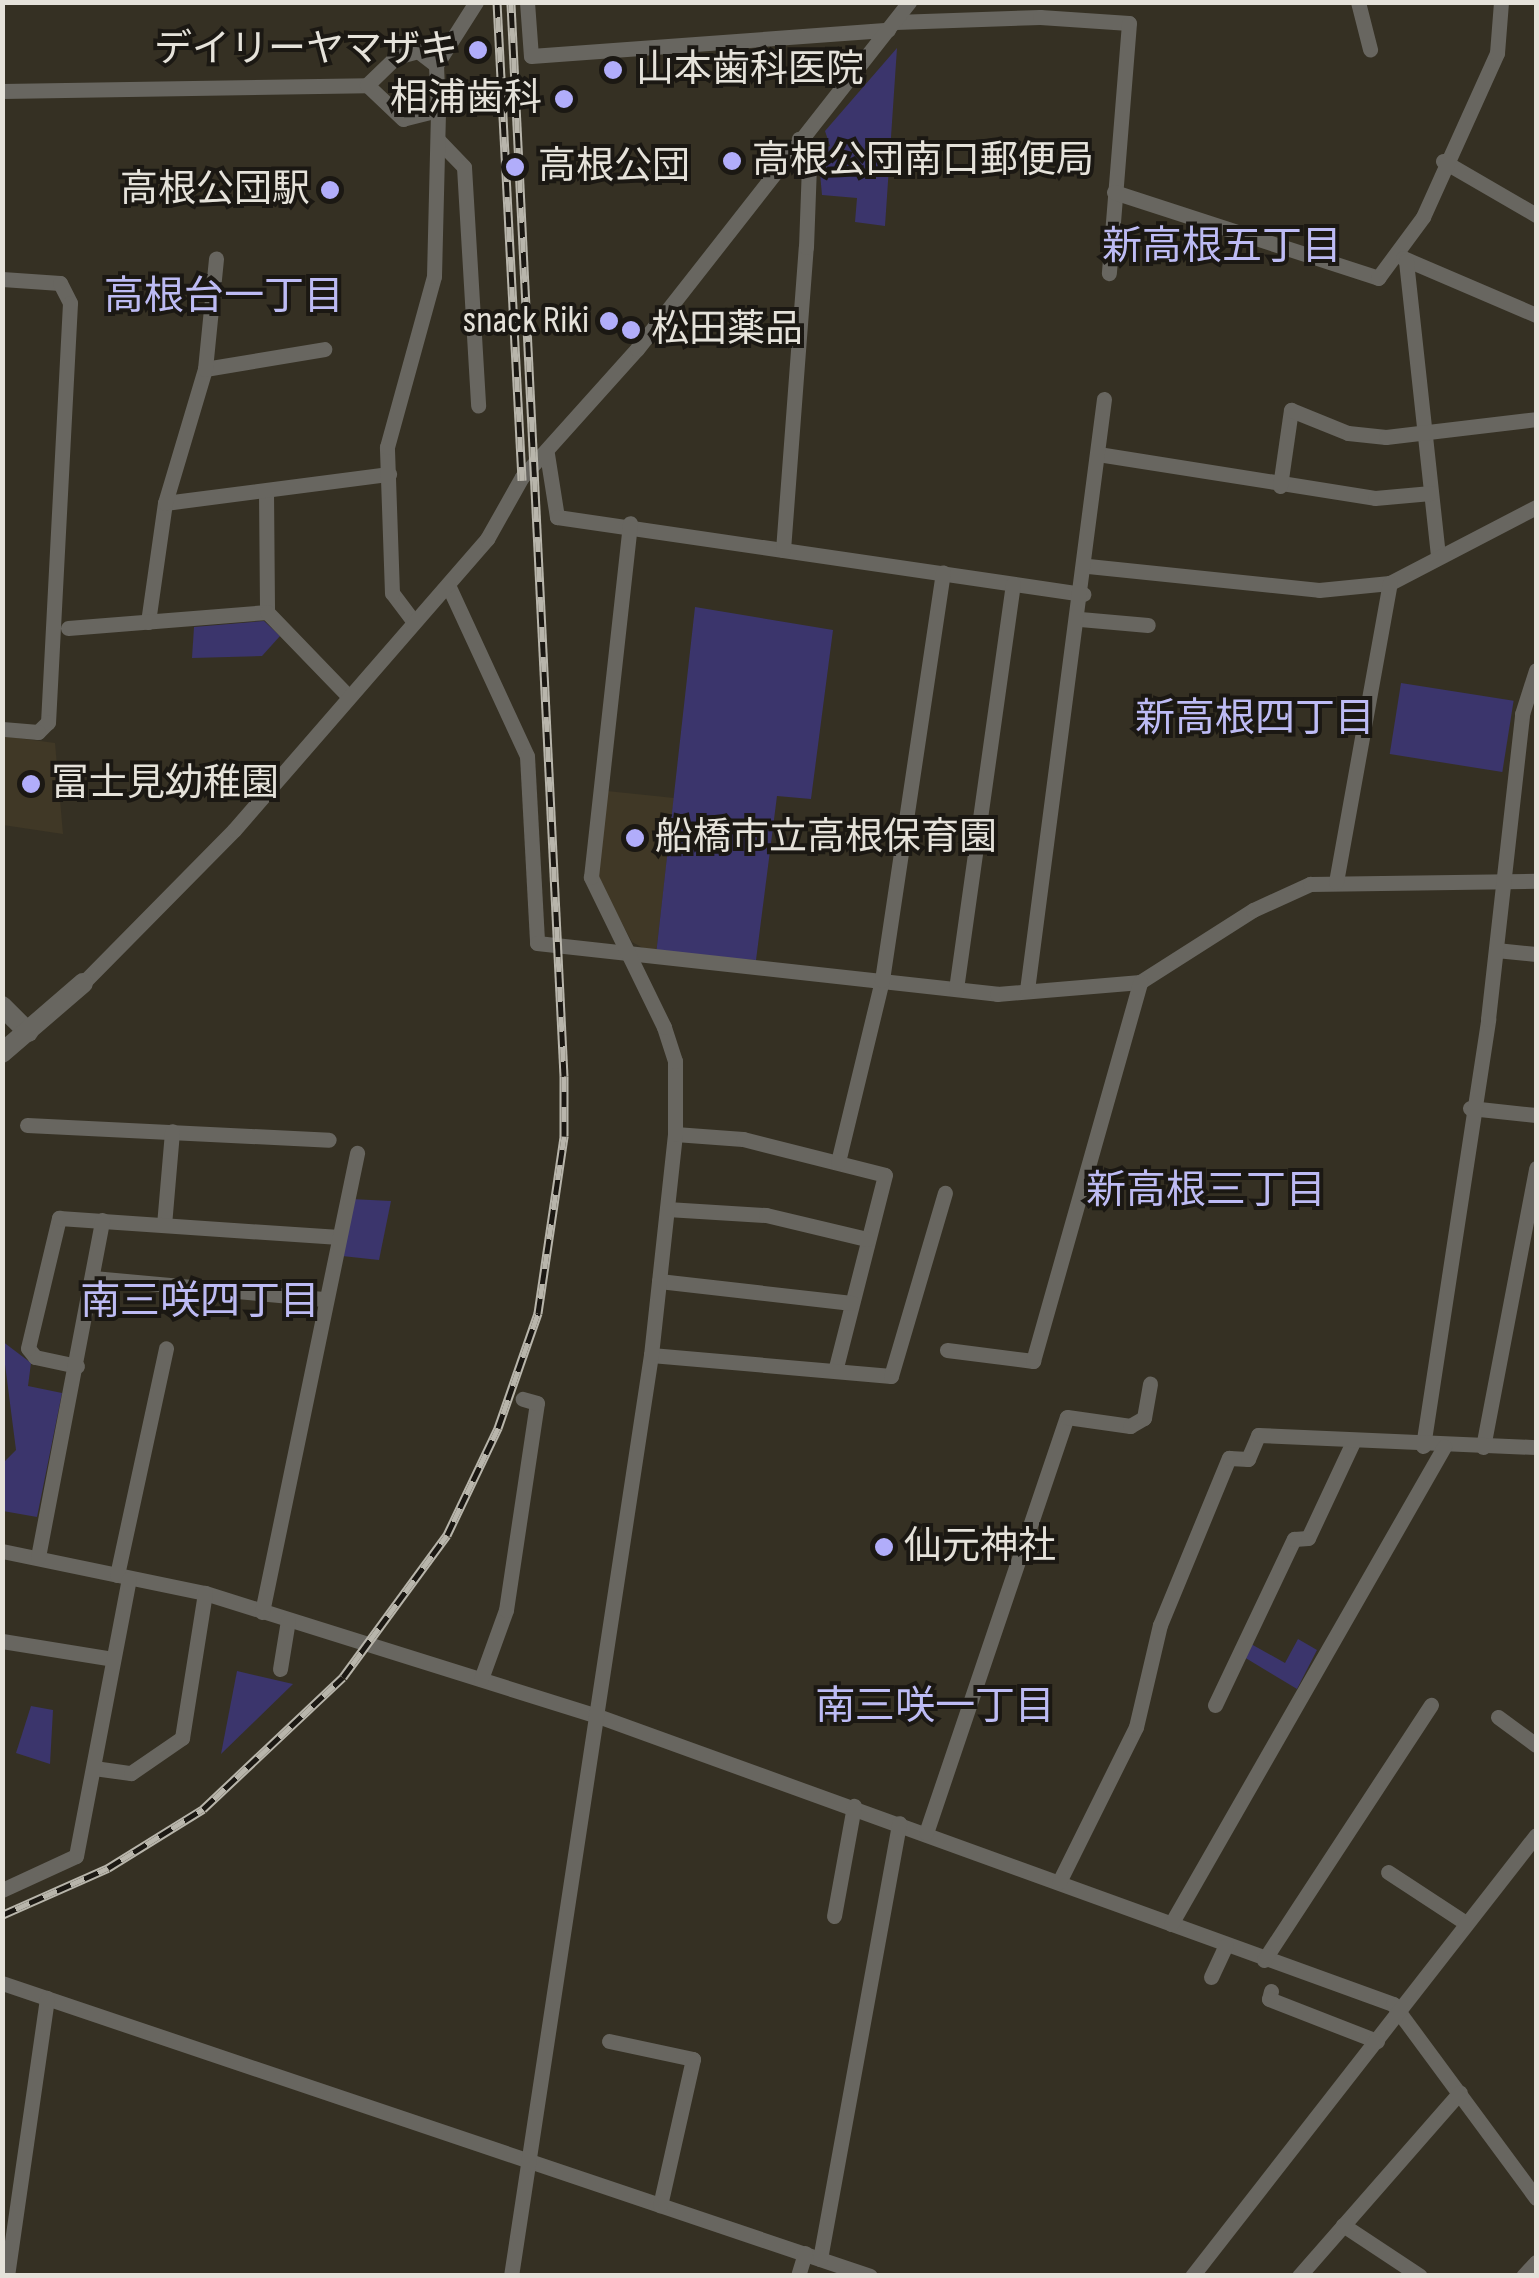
<!DOCTYPE html>
<meta charset="utf-8">
<style>
body{margin:0}
#map{position:relative;width:1539px;height:2278px;overflow:hidden;background:#353023;font-family:"Sofia Sans Condensed","Noto Sans JP",sans-serif}
div>[style]{position:absolute}
.built>*{inset:0;background:#403826}
.green>*{inset:0;background:#3b356c;transform-origin:0 0}
.minor>*{height:15px;margin:-7.5px;padding:0 7.5px;transform-origin:7.5px;border-radius:7.5px;background:#686660}
.tertiary>*{height:20px;margin:-10px;padding:0 10px;transform-origin:10px;border-radius:10px;background:#686660}
.rail>*{height:9px;margin-top:-4.5px;transform-origin:0;background:repeating-linear-gradient(90deg,#1b1813 0 15px,#b8b5ab 0 30px);box-sizing:border-box;border-block:2px solid #b8b5ab}
.dots>*{width:28px;height:28px;translate:-50% -50%;box-sizing:border-box;border:5px solid #1b1813;border-radius:50%}
span{translate:-50% -50%;white-space:nowrap;text-align:center;line-height:1.15;-webkit-text-stroke:8px #1b1813;paint-order:stroke}
.poi-label{font-size:38px;color:#e5e2da}
.right{translate:-100% -50%;text-align:right}
.left{translate:0 -50%;text-align:left}
.neighbourhood-label{font-size:40px;color:#bdbbf4}
.frame{position:absolute;inset:0;border:5px solid #e5e2da;pointer-events:none}
</style>
<div id="map">
<div class="built">
<i style="clip-path:polygon(2px 736px,55px 743px,63px 834px,3px 825px)"></i>
<i style="clip-path:polygon(607px 791px,674px 798px,656px 955px,632px 942px,597px 877px)"></i>
</div>
<div class="green">
<i style="clip-path:polygon(897px 48px,885px 226px,855px 222px,857px 198px,822px 195px,818px 151px,830px 146px,825px 131px)"></i>
<i style="clip-path:polygon(695px 607px,833px 630px,811px 799px,777px 796px,756px 960px,656px 955px)"></i>
<i style="clip-path:polygon(264px 621px,280px 636px,262px 656px,192px 658px,194px 627px)"></i>
<i style="left:1401px;top:683px;width:114px;height:72px;rotate:9deg"></i>
<i style="clip-path:polygon(351px 1199px,391px 1201px,379px 1260px,342px 1256px)"></i>
<i style="clip-path:polygon(2px 1341px,31px 1363px,28px 1386px,62px 1393px,37px 1517px,3px 1511px,3px 1463px,16px 1450px)"></i>
<i style="clip-path:polygon(1298px 1639px,1317px 1650px,1297px 1689px,1244px 1657px,1251px 1644px,1285px 1663px)"></i>
<i style="clip-path:polygon(237px 1671px,293px 1684px,221px 1754px)"></i>
<i style="clip-path:polygon(31px 1706px,53px 1710px,50px 1764px,16px 1753px)"></i>
</div>
<div class="minor">
<i style="left:527px;top:2px;width:54px;rotate:85.8deg"></i>
<i style="left:531px;top:56px;width:358px;rotate:-4.2deg"></i>
<i style="left:1358px;top:2px;width:49px;rotate:75.7deg"></i>
<i style="left:895px;top:22px;width:145px;rotate:-2deg"></i>
<i style="left:1040px;top:17px;width:89px;rotate:3.9deg"></i>
<i style="left:1129px;top:23px;width:251px;rotate:94.6deg"></i>
<i style="left:436px;top:65px;width:75px;rotate:-57.6deg"></i>
<i style="left:2px;top:91px;width:365px;rotate:-0.9deg"></i>
<i style="left:367px;top:85px;width:40px;rotate:-44deg"></i>
<i style="left:396px;top:57px;width:23px;rotate:-15deg"></i>
<i style="left:418px;top:51px;width:23px;rotate:38deg"></i>
<i style="left:436px;top:65px;width:45px;rotate:87.5deg"></i>
<i style="left:438px;top:110px;width:36px;rotate:166deg"></i>
<i style="left:403px;top:119px;width:50px;rotate:-136.6deg"></i>
<i style="left:439px;top:141px;width:36px;rotate:46deg"></i>
<i style="left:464px;top:167px;width:239px;rotate:86.6deg"></i>
<i style="left:1443px;top:161px;width:108px;rotate:30.1deg"></i>
<i style="left:1114px;top:192px;width:278px;rotate:18deg"></i>
<i style="left:1378px;top:278px;width:76px;rotate:-53.6deg"></i>
<i style="left:1423px;top:217px;width:180px;rotate:-65.7deg"></i>
<i style="left:1497px;top:53px;width:51px;rotate:-85.5deg"></i>
<i style="left:1403px;top:258px;width:145px;rotate:23.2deg"></i>
<i style="left:1406px;top:261px;width:296px;rotate:83.8deg"></i>
<i style="left:2px;top:279px;width:58px;rotate:3.9deg"></i>
<i style="left:60px;top:283px;width:22px;rotate:63deg"></i>
<i style="left:70px;top:303px;width:420px;rotate:93deg"></i>
<i style="left:48px;top:722px;width:14px;rotate:135deg"></i>
<i style="left:38px;top:732px;width:36px;rotate:-175deg"></i>
<i style="left:205px;top:369px;width:121px;rotate:-9.5deg"></i>
<i style="left:547px;top:454px;width:64px;rotate:81deg"></i>
<i style="left:557px;top:517px;width:532px;rotate:8.33deg"></i>
<i style="left:1098px;top:454px;width:280px;rotate:9deg"></i>
<i style="left:1375px;top:498px;width:56px;rotate:-5.1deg"></i>
<i style="left:1280px;top:486px;width:77px;rotate:-81.8deg"></i>
<i style="left:1291px;top:410px;width:61px;rotate:22deg"></i>
<i style="left:1348px;top:433px;width:38px;rotate:6deg"></i>
<i style="left:1386px;top:437px;width:151px;rotate:-6.8deg"></i>
<i style="left:266px;top:492px;width:120px;rotate:89.5deg"></i>
<i style="left:165px;top:503px;width:226px;rotate:-7.4deg"></i>
<i style="left:783px;top:550px;width:304px;rotate:-85.7deg"></i>
<i style="left:806px;top:247px;width:80px;rotate:-87.9deg"></i>
<i style="left:809px;top:167px;width:30px;rotate:-110deg"></i>
<i style="left:1088px;top:566px;width:232px;rotate:5.9deg"></i>
<i style="left:1319px;top:590px;width:71px;rotate:-5.6deg"></i>
<i style="left:1390px;top:583px;width:165px;rotate:-27.5deg"></i>
<i style="left:448px;top:585px;width:188px;rotate:65.2deg"></i>
<i style="left:527px;top:756px;width:187px;rotate:86.9deg"></i>
<i style="left:537px;top:943px;width:463px;rotate:6.3deg"></i>
<i style="left:997px;top:994px;width:144px;rotate:-4.8deg"></i>
<i style="left:1140px;top:982px;width:134px;rotate:-32.5deg"></i>
<i style="left:1253px;top:910px;width:63px;rotate:-24.5deg"></i>
<i style="left:1310px;top:884px;width:226px;rotate:-0.8deg"></i>
<i style="left:1080px;top:619px;width:68px;rotate:5deg"></i>
<i style="left:148px;top:622px;width:120px;rotate:-81.9deg"></i>
<i style="left:165px;top:503px;width:140px;rotate:-73.4deg"></i>
<i style="left:205px;top:369px;width:111px;rotate:-84.3deg"></i>
<i style="left:414px;top:622px;width:36px;rotate:-127deg"></i>
<i style="left:392px;top:593px;width:146px;rotate:-92deg"></i>
<i style="left:387px;top:447px;width:177px;rotate:-74.6deg"></i>
<i style="left:434px;top:276px;width:166px;rotate:-88.6deg"></i>
<i style="left:68px;top:628px;width:200px;rotate:-4.6deg"></i>
<i style="left:267px;top:612px;width:118px;rotate:46deg"></i>
<i style="left:1336px;top:882px;width:304px;rotate:-79.8deg"></i>
<i style="left:1496px;top:950px;width:40px;rotate:5.7deg"></i>
<i style="left:83px;top:983px;width:215px;rotate:-45.4deg"></i>
<i style="left:234px;top:830px;width:386px;rotate:-49deg"></i>
<i style="left:487px;top:539px;width:71px;rotate:-60.6deg"></i>
<i style="left:522px;top:477px;width:172px;rotate:-48.1deg"></i>
<i style="left:637px;top:349px;width:441px;rotate:-51.9deg"></i>
<i style="left:956px;top:989px;width:409px;rotate:-82deg"></i>
<i style="left:1027px;top:990px;width:596px;rotate:-82.58deg"></i>
<i style="left:1470px;top:1108px;width:66px;rotate:6.1deg"></i>
<i style="left:27px;top:1125px;width:302px;rotate:2.8deg"></i>
<i style="left:675px;top:1134px;width:68px;rotate:4.2deg"></i>
<i style="left:743px;top:1139px;width:146px;rotate:14.2deg"></i>
<i style="left:885px;top:1175px;width:198px;rotate:104.3deg"></i>
<i style="left:838px;top:1162px;width:187px;rotate:-76.4deg"></i>
<i style="left:882px;top:980px;width:412px;rotate:-81.5deg"></i>
<i style="left:667px;top:1209px;width:99px;rotate:3.5deg"></i>
<i style="left:766px;top:1215px;width:104px;rotate:13.4deg"></i>
<i style="left:164px;top:1225px;width:94px;rotate:-85.1deg"></i>
<i style="left:93px;top:1278px;width:234px;rotate:5.2deg"></i>
<i style="left:659px;top:1281px;width:194px;rotate:6.5deg"></i>
<i style="left:947px;top:1350px;width:87px;rotate:7.3deg"></i>
<i style="left:1033px;top:1361px;width:394px;rotate:-74.2deg"></i>
<i style="left:651px;top:1355px;width:241px;rotate:5deg"></i>
<i style="left:891px;top:1376px;width:191px;rotate:-73.6deg"></i>
<i style="left:77px;top:1366px;width:43px;rotate:-167.9deg"></i>
<i style="left:35px;top:1357px;width:11px;rotate:-128deg"></i>
<i style="left:28px;top:1348px;width:134px;rotate:-76.6deg"></i>
<i style="left:59px;top:1218px;width:277px;rotate:3.9deg"></i>
<i style="left:1423px;top:1446px;width:432px;rotate:-81.3deg"></i>
<i style="left:1488px;top:1019px;width:307px;rotate:-83.6deg"></i>
<i style="left:1522px;top:714px;width:46px;rotate:-72.3deg"></i>
<i style="left:1483px;top:1447px;width:284px;rotate:-79.2deg"></i>
<i style="left:2px;top:1551px;width:207px;rotate:11.7deg"></i>
<i style="left:205px;top:1593px;width:409px;rotate:17.4deg"></i>
<i style="left:595px;top:1715px;width:849px;rotate:19.91deg"></i>
<i style="left:1393px;top:2004px;width:241px;rotate:53.6deg"></i>
<i style="left:38px;top:1557px;width:343px;rotate:-79.2deg"></i>
<i style="left:117px;top:1575px;width:232px;rotate:-77.8deg"></i>
<i style="left:262px;top:1612px;width:469px;rotate:-78.3deg"></i>
<i style="left:2px;top:1641px;width:112px;rotate:9.2deg"></i>
<i style="left:280px;top:1669px;width:50px;rotate:-80.7deg"></i>
<i style="left:481px;top:1679px;width:73px;rotate:-70.1deg"></i>
<i style="left:506px;top:1610px;width:209px;rotate:-81.5deg"></i>
<i style="left:537px;top:1403px;width:15px;rotate:-164deg"></i>
<i style="left:1215px;top:1705px;width:184px;rotate:-64.6deg"></i>
<i style="left:1294px;top:1539px;width:14px;rotate:-4deg"></i>
<i style="left:1308px;top:1538px;width:106px;rotate:-64.9deg"></i>
<i style="left:1498px;top:1717px;width:47px;rotate:36.4deg"></i>
<i style="left:94px;top:1768px;width:37px;rotate:8deg"></i>
<i style="left:131px;top:1773px;width:62px;rotate:-34.5deg"></i>
<i style="left:182px;top:1738px;width:147px;rotate:-81deg"></i>
<i style="left:926px;top:1833px;width:439px;rotate:-71.3deg"></i>
<i style="left:1067px;top:1417px;width:64px;rotate:8.1deg"></i>
<i style="left:1130px;top:1426px;width:16px;rotate:-30deg"></i>
<i style="left:1144px;top:1418px;width:35px;rotate:-80deg"></i>
<i style="left:1388px;top:1872px;width:93px;rotate:33.2deg"></i>
<i style="left:1059px;top:1882px;width:173px;rotate:-63.6deg"></i>
<i style="left:1136px;top:1727px;width:105px;rotate:-76.8deg"></i>
<i style="left:1160px;top:1625px;width:181px;rotate:-67.6deg"></i>
<i style="left:1229px;top:1458px;width:19px;rotate:3deg"></i>
<i style="left:1248px;top:1459px;width:26px;rotate:-67deg"></i>
<i style="left:1258px;top:1435px;width:278px;rotate:2.5deg"></i>
<i style="left:2px;top:1890px;width:81px;rotate:-24.7deg"></i>
<i style="left:76px;top:1856px;width:282px;rotate:-79.2deg"></i>
<i style="left:834px;top:1916px;width:112px;rotate:-79.7deg"></i>
<i style="left:1171px;top:1924px;width:550px;rotate:-60.22deg"></i>
<i style="left:1264px;top:1960px;width:305px;rotate:-56.8deg"></i>
<i style="left:1211px;top:1977px;width:35px;rotate:-65deg"></i>
<i style="left:2px;top:1983px;width:916px;rotate:18.65deg"></i>
<i style="left:1271px;top:1991px;width:8px;rotate:104deg"></i>
<i style="left:1269px;top:1999px;width:116px;rotate:21.3deg"></i>
<i style="left:609px;top:2041px;width:86px;rotate:12.1deg"></i>
<i style="left:693px;top:2059px;width:150px;rotate:102.7deg"></i>
<i style="left:1343px;top:2225px;width:92px;rotate:33.5deg"></i>
<i style="left:820px;top:2259px;width:443px;rotate:-79.7deg"></i>
<i style="left:7px;top:2276px;width:281px;rotate:-81.8deg"></i>
<i style="left:511px;top:2276px;width:932px;rotate:-81.36deg"></i>
<i style="left:651px;top:1355px;width:222px;rotate:-83.8deg"></i>
<i style="left:675px;top:1134px;width:73px;rotate:-90deg"></i>
<i style="left:675px;top:1061px;width:36px;rotate:-108deg"></i>
<i style="left:664px;top:1027px;width:167px;rotate:-116deg"></i>
<i style="left:591px;top:877px;width:356px;rotate:-83.7deg"></i>
<i style="left:798px;top:2276px;width:24px;rotate:-73deg"></i>
<i style="left:1192px;top:2276px;width:559px;rotate:-52.04deg"></i>
<i style="left:1299px;top:2276px;width:244px;rotate:-48.8deg"></i>
<i style="left:1523px;top:2276px;width:19px;rotate:-47deg"></i>
</div>
<div class="tertiary">
<i style="left:2px;top:1006px;width:37px;rotate:45deg"></i>
<i style="left:2px;top:1053px;width:107px;rotate:-40.8deg"></i>
</div>
<div class="rail">
<i style="left:497px;top:2px;width:479px;rotate:87deg"></i>
<i style="left:2px;top:1915px;width:116px;rotate:-23.9deg"></i>
<i style="left:108px;top:1868px;width:112px;rotate:-31.8deg"></i>
<i style="left:203px;top:1809px;width:192px;rotate:-43.3deg"></i>
<i style="left:343px;top:1677px;width:176px;rotate:-53.8deg"></i>
<i style="left:447px;top:1535px;width:119px;rotate:-64.5deg"></i>
<i style="left:498px;top:1428px;width:122px;rotate:-70.8deg"></i>
<i style="left:538px;top:1313px;width:179px;rotate:-81.6deg"></i>
<i style="left:564px;top:1136px;width:60px;rotate:-90deg"></i>
<i style="left:564px;top:1076px;width:1075px;rotate:-92.83deg"></i>
</div>
<div class="dots">
<i style="left:478px;top:50px;background:#b1adfa"></i>
<i style="left:613px;top:70px;background:#b1adfa"></i>
<i style="left:564px;top:99px;background:#b1adfa"></i>
<i style="left:732px;top:161px;background:#b1adfa"></i>
<i style="left:515px;top:167px;background:#b1adfa"></i>
<i style="left:330px;top:190px;background:#b1adfa"></i>
<i style="left:609px;top:321px;background:#b1adfa"></i>
<i style="left:631px;top:330px;background:#b1adfa"></i>
<i style="left:31px;top:784px;background:#b1adfa"></i>
<i style="left:635px;top:838px;background:#b1adfa"></i>
<i style="left:884px;top:1547px;background:#b1adfa"></i>
</div>
<div class="poi-label">
<span class="right" style="left:458px;top:50px">デイリーヤマザキ</span>
<span class="left" style="left:636px;top:70px">山本歯科医院</span>
<span class="right" style="left:542px;top:99px">相浦歯科</span>
<span class="left" style="left:752px;top:161px">高根公団南口郵便局</span>
<span class="left" style="left:538px;top:167px">高根公団</span>
<span class="right" style="left:310px;top:190px">高根公団駅</span>
<span class="right" style="left:589px;top:321px">snack Riki</span>
<span class="left" style="left:651px;top:330px">松田薬品</span>
<span class="left" style="left:51px;top:784px">冨士見幼稚園</span>
<span class="left" style="left:655px;top:838px">船橋市立高根保育園</span>
<span class="left" style="left:904px;top:1547px">仙元神社</span>
</div>
<div class="neighbourhood-label">
<span style="left:1222px;top:247px">新高根五丁目</span>
<span style="left:224px;top:297px">高根台一丁目</span>
<span style="left:1255px;top:719px">新高根四丁目</span>
<span style="left:1206px;top:1191px">新高根三丁目</span>
<span style="left:200px;top:1302px">南三咲四丁目</span>
<span style="left:935px;top:1707px">南三咲一丁目</span>
</div>
<div class="frame"></div>
</div>
